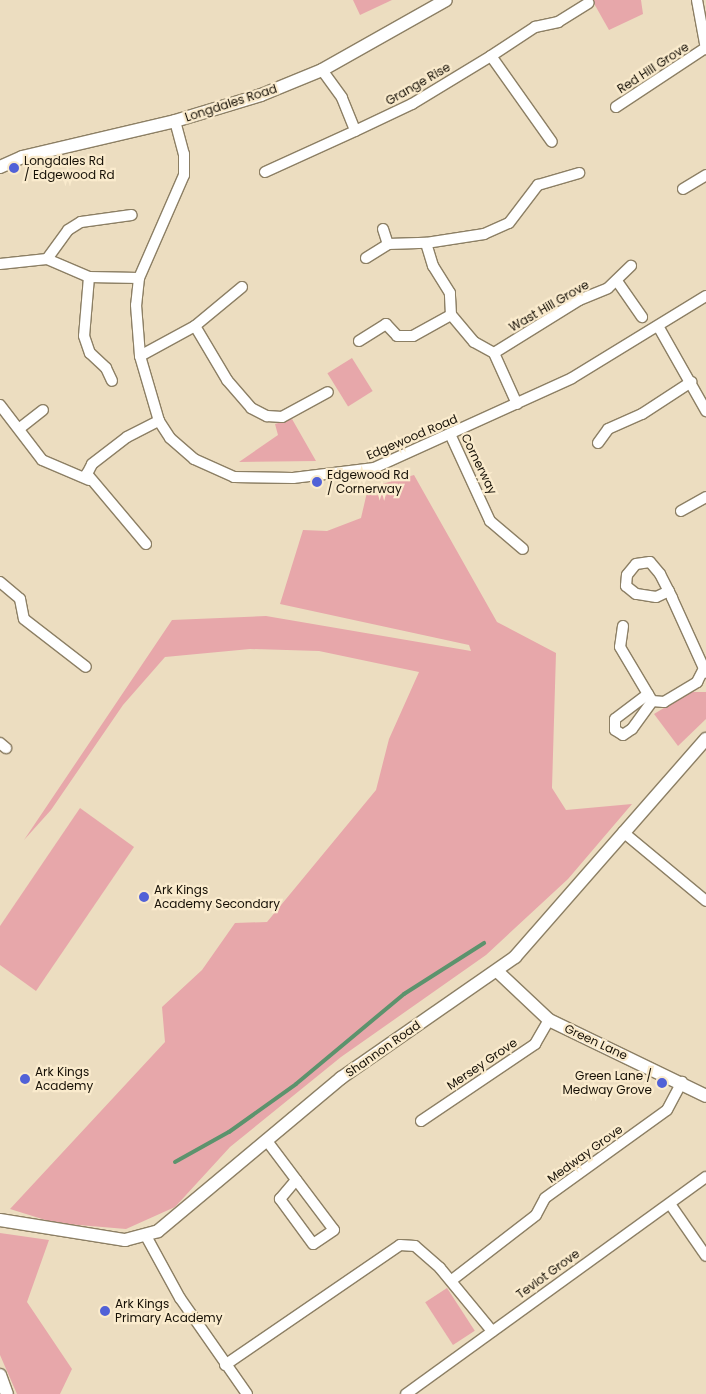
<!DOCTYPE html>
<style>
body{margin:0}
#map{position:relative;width:706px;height:1394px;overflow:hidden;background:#ecddc0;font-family:Poppins,sans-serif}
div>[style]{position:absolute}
.green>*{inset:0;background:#e7a7aa;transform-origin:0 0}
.stream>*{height:4px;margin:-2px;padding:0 2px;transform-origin:2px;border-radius:2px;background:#5c936d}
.roads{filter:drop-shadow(1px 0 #8c7f64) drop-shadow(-1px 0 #8c7f64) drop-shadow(0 1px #8c7f64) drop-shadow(0 -1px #8c7f64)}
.minor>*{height:10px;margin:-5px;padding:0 5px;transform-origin:5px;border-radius:5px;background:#fff}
.tertiary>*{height:12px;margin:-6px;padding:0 6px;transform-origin:6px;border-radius:6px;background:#fff}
.dots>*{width:14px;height:14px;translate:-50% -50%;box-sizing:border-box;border:2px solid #faebcd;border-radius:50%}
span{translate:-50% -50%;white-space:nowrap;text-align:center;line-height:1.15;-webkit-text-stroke:4.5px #faebcd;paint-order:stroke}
.street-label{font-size:12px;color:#161006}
.poi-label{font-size:12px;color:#161006}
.left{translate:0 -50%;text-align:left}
.right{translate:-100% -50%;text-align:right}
</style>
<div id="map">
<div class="green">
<i style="clip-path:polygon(353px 0,392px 0,360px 15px)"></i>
<i style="clip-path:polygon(592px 0,641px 0,643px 14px,609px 30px)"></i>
<i style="left:352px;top:358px;width:39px;height:29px;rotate:58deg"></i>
<i style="clip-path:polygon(292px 419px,316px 461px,239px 462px,278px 435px,275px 424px)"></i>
<i style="clip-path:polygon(414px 475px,497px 622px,556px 653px,552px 788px,566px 810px,632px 804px,568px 879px,486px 955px,341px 1057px,230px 1147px,175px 1207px,126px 1229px,55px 1223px,10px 1209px,165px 1042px,162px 1007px,202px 970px,235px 923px,267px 922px,376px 790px,389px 739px,419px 672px,319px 651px,250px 649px,165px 657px,123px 705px,51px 810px,24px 840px,172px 620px,266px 616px,471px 651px,469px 645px,280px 604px,303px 530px,327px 531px,361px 518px,368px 488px)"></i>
<i style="clip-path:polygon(690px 692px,706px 692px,706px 719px,678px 746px,654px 714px)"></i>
<i style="clip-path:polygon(80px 808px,134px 847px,36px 991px,0 965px,0 926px)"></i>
<i style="clip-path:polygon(0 1233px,49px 1240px,27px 1302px,72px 1369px,60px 1394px,17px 1394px,0 1355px)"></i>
<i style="left:447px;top:1288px;width:51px;height:26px;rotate:57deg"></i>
</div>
<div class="stream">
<i style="left:175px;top:1162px;width:62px;rotate:-29.1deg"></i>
<i style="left:229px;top:1132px;width:82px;rotate:-35.6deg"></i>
<i style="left:296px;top:1084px;width:141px;rotate:-39.8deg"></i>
<i style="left:404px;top:994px;width:95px;rotate:-32.5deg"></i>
</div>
<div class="roads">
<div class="minor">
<i style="left:697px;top:0;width:50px;rotate:79.6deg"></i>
<i style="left:491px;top:56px;width:53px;rotate:-33.4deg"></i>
<i style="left:535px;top:27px;width:24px;rotate:-12deg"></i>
<i style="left:558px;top:22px;width:36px;rotate:-32deg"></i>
<i style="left:322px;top:70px;width:34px;rotate:54deg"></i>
<i style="left:342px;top:98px;width:35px;rotate:68deg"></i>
<i style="left:355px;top:131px;width:63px;rotate:-25.3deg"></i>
<i style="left:412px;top:104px;width:92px;rotate:-31.3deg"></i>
<i style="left:491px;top:56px;width:105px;rotate:54.7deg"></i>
<i style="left:616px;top:107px;width:105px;rotate:-33.4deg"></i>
<i style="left:175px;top:121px;width:34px;rotate:75deg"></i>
<i style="left:184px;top:154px;width:21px;rotate:90deg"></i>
<i style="left:184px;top:175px;width:112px;rotate:113.6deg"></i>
<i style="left:139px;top:278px;width:27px;rotate:96deg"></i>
<i style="left:136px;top:305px;width:51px;rotate:85.5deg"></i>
<i style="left:140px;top:356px;width:68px;rotate:73.7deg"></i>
<i style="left:159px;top:421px;width:20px;rotate:57deg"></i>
<i style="left:170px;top:438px;width:32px;rotate:41deg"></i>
<i style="left:194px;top:459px;width:44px;rotate:24.2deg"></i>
<i style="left:234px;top:477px;width:59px;rotate:1deg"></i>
<i style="left:293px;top:478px;width:82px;rotate:-7deg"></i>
<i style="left:374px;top:468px;width:217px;rotate:-24.4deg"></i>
<i style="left:572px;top:378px;width:157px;rotate:-31.5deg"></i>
<i style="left:265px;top:172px;width:99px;rotate:-24.5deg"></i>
<i style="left:683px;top:189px;width:27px;rotate:-31deg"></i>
<i style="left:383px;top:229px;width:16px;rotate:72deg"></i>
<i style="left:366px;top:258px;width:26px;rotate:-32deg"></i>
<i style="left:388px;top:244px;width:38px;rotate:-2deg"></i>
<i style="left:47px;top:259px;width:36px;rotate:-54deg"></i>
<i style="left:68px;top:230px;width:15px;rotate:-32deg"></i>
<i style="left:81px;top:222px;width:51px;rotate:-7.8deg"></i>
<i style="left:0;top:264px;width:47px;rotate:-6.1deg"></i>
<i style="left:47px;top:259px;width:46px;rotate:23.2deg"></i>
<i style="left:89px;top:277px;width:50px;rotate:1.1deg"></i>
<i style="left:89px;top:277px;width:59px;rotate:94.8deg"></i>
<i style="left:84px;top:336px;width:18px;rotate:71deg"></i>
<i style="left:90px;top:353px;width:22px;rotate:43deg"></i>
<i style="left:106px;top:368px;width:14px;rotate:65deg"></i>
<i style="left:617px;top:281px;width:44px;rotate:55.2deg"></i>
<i style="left:195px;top:326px;width:63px;rotate:59.3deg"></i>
<i style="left:227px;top:380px;width:37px;rotate:49deg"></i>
<i style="left:251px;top:408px;width:18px;rotate:27deg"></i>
<i style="left:267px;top:416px;width:15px;rotate:4deg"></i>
<i style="left:282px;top:417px;width:52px;rotate:-28.5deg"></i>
<i style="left:658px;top:326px;width:98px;rotate:60.5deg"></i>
<i style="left:359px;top:341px;width:32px;rotate:-32deg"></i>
<i style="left:386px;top:324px;width:16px;rotate:47deg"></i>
<i style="left:397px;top:336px;width:16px"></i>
<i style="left:413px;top:336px;width:43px;rotate:-28.9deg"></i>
<i style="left:494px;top:353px;width:100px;rotate:-31.9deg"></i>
<i style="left:579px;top:300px;width:31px;rotate:-22deg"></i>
<i style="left:608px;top:288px;width:32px;rotate:-44deg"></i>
<i style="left:140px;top:356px;width:63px;rotate:-28.6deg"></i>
<i style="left:195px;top:326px;width:61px;rotate:-39.7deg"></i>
<i style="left:517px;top:404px;width:56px;rotate:-114.3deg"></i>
<i style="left:494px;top:353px;width:23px;rotate:-151deg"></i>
<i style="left:474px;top:342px;width:35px;rotate:-130deg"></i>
<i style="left:451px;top:315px;width:22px;rotate:-93deg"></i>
<i style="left:450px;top:293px;width:32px;rotate:-122deg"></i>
<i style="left:433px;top:266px;width:24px;rotate:-107deg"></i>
<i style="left:426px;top:243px;width:59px;rotate:-8.8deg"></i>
<i style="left:484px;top:234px;width:27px;rotate:-24deg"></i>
<i style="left:509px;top:223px;width:48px;rotate:-52.7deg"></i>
<i style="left:538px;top:185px;width:43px;rotate:-16.3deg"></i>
<i style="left:0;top:405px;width:69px;rotate:52.6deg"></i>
<i style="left:42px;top:460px;width:51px;rotate:23.1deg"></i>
<i style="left:20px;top:428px;width:29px;rotate:-38deg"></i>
<i style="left:450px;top:434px;width:96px;rotate:65.3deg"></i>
<i style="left:490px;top:521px;width:43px;rotate:40.3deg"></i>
<i style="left:598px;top:443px;width:17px;rotate:-54deg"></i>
<i style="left:608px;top:429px;width:37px;rotate:-24deg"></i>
<i style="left:642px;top:414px;width:59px;rotate:-33.1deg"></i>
<i style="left:681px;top:511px;width:29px;rotate:-29deg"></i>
<i style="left:146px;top:544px;width:92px;rotate:-130.1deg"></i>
<i style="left:87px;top:474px;width:11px;rotate:-63deg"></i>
<i style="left:92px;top:464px;width:44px;rotate:-37.6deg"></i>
<i style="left:127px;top:437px;width:36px;rotate:-27deg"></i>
<i style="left:0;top:582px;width:26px;rotate:40deg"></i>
<i style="left:20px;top:599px;width:20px;rotate:79deg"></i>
<i style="left:24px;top:619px;width:78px;rotate:37.7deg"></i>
<i style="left:669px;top:591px;width:14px;rotate:155deg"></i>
<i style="left:656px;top:597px;width:20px;rotate:-171deg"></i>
<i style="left:636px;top:594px;width:13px;rotate:-141deg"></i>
<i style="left:626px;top:586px;width:11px;rotate:-85deg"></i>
<i style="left:627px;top:575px;width:14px;rotate:-51deg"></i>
<i style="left:636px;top:564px;width:14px;rotate:-8deg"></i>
<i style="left:650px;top:562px;width:16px;rotate:50deg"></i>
<i style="left:660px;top:574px;width:27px;rotate:63deg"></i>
<i style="left:672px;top:598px;width:82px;rotate:65.6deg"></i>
<i style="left:623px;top:626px;width:21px;rotate:98deg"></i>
<i style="left:620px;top:647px;width:63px;rotate:59.3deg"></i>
<i style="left:652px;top:701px;width:12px;rotate:5deg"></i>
<i style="left:664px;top:702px;width:39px;rotate:-31deg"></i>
<i style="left:697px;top:682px;width:13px;rotate:-63deg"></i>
<i style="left:648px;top:694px;width:41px;rotate:142.9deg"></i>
<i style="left:615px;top:719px;width:11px;rotate:90deg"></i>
<i style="left:615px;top:730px;width:9px;rotate:32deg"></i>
<i style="left:623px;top:735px;width:11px;rotate:-34deg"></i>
<i style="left:632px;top:729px;width:34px;rotate:-54deg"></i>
<i style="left:0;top:743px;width:8px;rotate:40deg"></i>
<i style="left:623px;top:832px;width:108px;rotate:39.7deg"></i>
<i style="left:421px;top:1121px;width:138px;rotate:-34deg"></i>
<i style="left:535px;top:1044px;width:28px;rotate:-60deg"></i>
<i style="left:267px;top:1141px;width:111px;rotate:53deg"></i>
<i style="left:334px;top:1230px;width:25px;rotate:146deg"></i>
<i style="left:313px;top:1244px;width:56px;rotate:-126.3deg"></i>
<i style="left:280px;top:1199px;width:25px;rotate:-50deg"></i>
<i style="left:670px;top:1204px;width:63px;rotate:55.3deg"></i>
<i style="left:146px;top:1236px;width:71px;rotate:61.3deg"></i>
<i style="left:180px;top:1298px;width:117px;rotate:55.1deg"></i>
<i style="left:452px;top:1280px;width:106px;rotate:-37.7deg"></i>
<i style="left:536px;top:1215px;width:19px;rotate:-62deg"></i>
<i style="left:545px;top:1198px;width:150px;rotate:-35.8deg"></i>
<i style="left:667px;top:1110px;width:32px;rotate:-62deg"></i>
<i style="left:225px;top:1365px;width:212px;rotate:-34.4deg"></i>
<i style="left:400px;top:1245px;width:15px;rotate:4deg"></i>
<i style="left:415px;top:1246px;width:33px;rotate:41deg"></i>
<i style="left:440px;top:1268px;width:82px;rotate:50.5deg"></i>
<i style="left:406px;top:1394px;width:370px;rotate:-35.9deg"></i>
</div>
<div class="tertiary">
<i style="left:0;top:167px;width:24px;rotate:-24deg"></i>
<i style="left:22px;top:157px;width:157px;rotate:-13.2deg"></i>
<i style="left:175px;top:121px;width:90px;rotate:-16.8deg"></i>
<i style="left:261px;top:95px;width:66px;rotate:-22.3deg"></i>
<i style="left:322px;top:70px;width:142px;rotate:-29.4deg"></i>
<i style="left:497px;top:971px;width:71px;rotate:43.3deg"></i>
<i style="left:549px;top:1020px;width:174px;rotate:25.8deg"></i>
<i style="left:0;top:1220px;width:127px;rotate:9.1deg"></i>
<i style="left:125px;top:1240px;width:34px;rotate:-15deg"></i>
<i style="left:158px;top:1231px;width:239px;rotate:-39.9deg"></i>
<i style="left:341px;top:1078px;width:212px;rotate:-34.8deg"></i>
<i style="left:515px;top:957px;width:290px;rotate:-48.8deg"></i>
<i style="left:0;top:1375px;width:20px;rotate:70deg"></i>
</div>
</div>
<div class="dots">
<i style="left:14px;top:168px;background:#5161d7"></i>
<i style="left:317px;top:482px;background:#5161d7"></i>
<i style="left:144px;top:897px;background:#5161d7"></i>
<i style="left:25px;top:1079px;background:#5161d7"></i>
<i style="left:662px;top:1083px;background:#5161d7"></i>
<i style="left:105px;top:1311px;background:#5161d7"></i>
</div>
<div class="street-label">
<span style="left:653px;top:68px;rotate:-33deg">Red Hill Grove</span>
<span style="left:418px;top:84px;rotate:-30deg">Grange Rise</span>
<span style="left:231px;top:103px;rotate:-18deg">Longdales Road</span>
<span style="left:549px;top:306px;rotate:-30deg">Wast Hill Grove</span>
<span style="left:412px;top:437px;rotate:-23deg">Edgewood Road</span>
<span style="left:479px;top:464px;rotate:64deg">Cornerway</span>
<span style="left:596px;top:1042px;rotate:25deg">Green Lane</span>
<span style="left:383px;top:1049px;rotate:-35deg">Shannon Road</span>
<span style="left:482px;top:1064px;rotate:-34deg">Mersey Grove</span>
<span style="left:585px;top:1154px;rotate:-36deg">Medway Grove</span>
<span style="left:548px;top:1274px;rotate:-36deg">Teviot Grove</span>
</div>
<div class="poi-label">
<span class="left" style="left:24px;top:168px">Longdales Rd<br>/ Edgewood Rd</span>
<span class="left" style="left:327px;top:482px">Edgewood Rd<br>/ Cornerway</span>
<span class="left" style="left:154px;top:897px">Ark Kings<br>Academy Secondary</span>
<span class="left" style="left:35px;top:1079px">Ark Kings<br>Academy</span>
<span class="right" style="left:652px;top:1083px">Green Lane /<br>Medway Grove</span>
<span class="left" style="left:115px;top:1311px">Ark Kings<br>Primary Academy</span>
</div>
</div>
